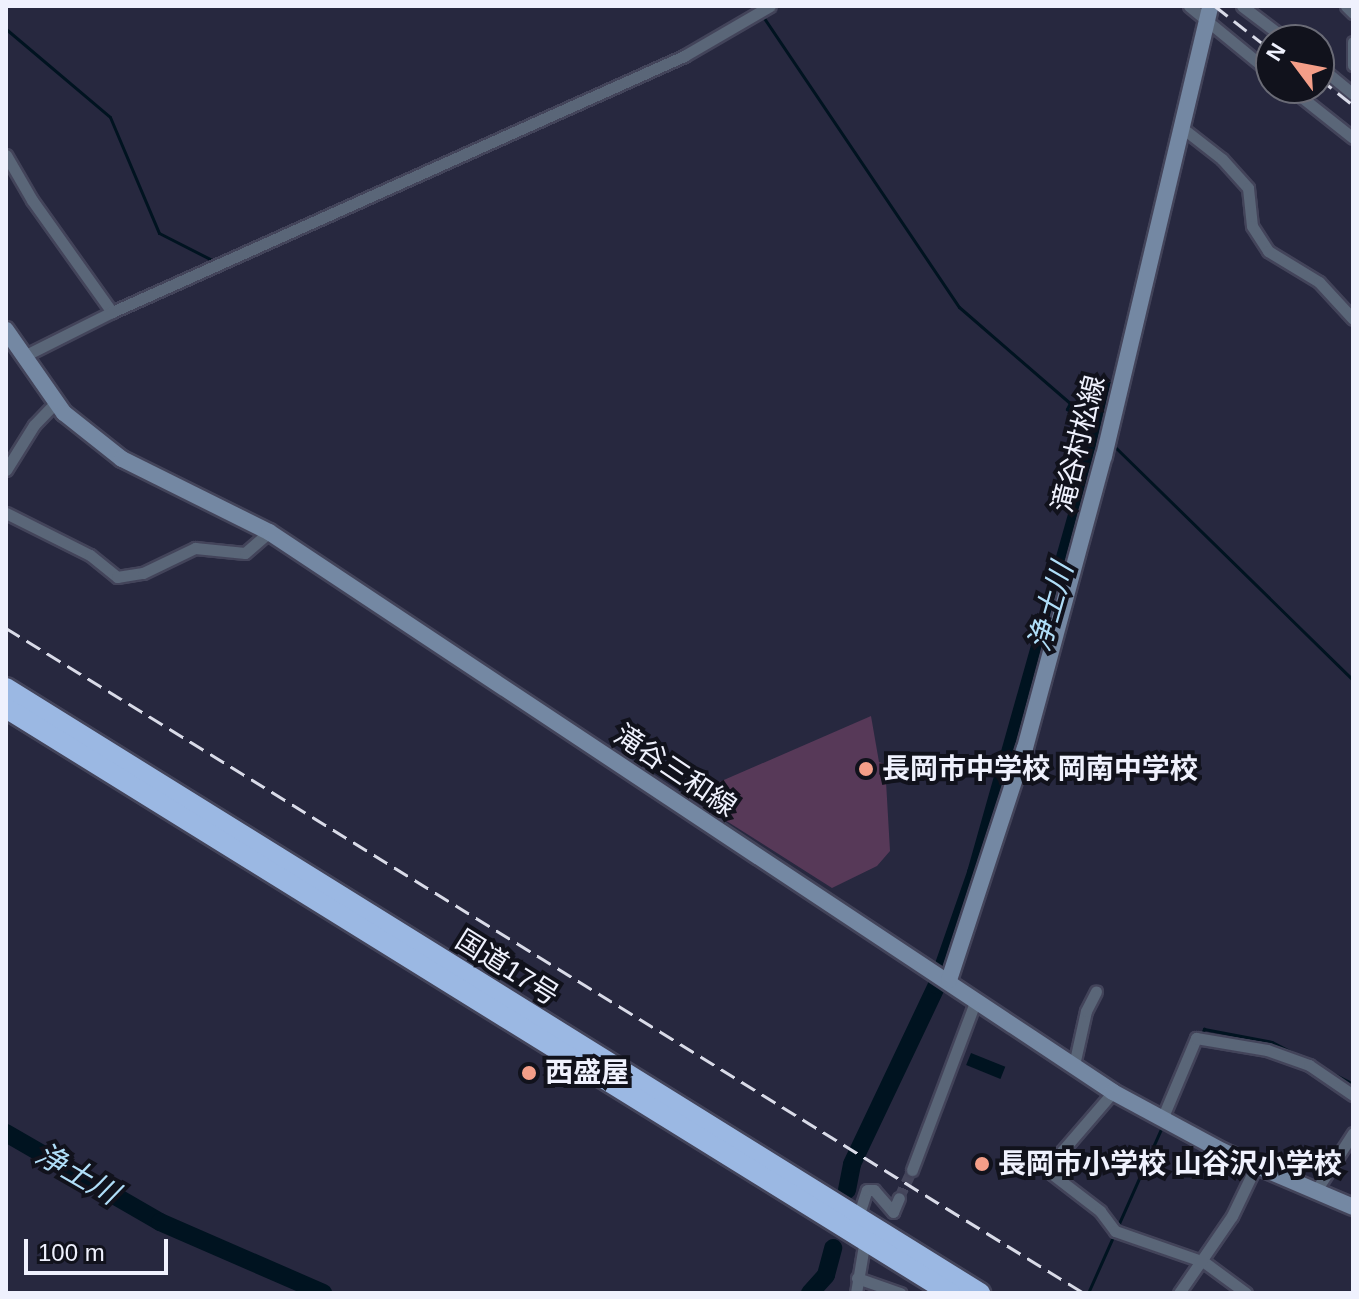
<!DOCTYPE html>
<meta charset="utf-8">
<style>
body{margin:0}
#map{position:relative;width:1359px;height:1299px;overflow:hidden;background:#27283f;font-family:Helvetica,"Noto Sans JP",sans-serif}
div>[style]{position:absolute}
.green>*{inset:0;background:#573958}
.water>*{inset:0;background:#001320;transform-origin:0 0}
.stream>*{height:3px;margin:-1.5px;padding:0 1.5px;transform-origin:1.5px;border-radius:1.5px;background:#001320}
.river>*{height:18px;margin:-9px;padding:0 9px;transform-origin:9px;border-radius:9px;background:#001320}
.street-tunnel>*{height:11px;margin-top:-5.5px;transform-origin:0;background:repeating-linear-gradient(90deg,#45465c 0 11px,transparent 0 16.5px)}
.roads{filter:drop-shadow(2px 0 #43445a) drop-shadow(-2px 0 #43445a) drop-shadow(0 2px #43445a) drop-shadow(0 -2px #43445a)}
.street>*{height:11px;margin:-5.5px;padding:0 5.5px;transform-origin:5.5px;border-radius:5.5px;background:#5a6678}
.secondary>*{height:16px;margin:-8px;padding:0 8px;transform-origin:8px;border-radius:8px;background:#7488a3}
.highway>*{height:20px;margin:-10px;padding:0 10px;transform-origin:10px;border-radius:10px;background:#9bb8e3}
.rail>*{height:3px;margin-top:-1.5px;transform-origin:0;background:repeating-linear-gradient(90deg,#d9dbe8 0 16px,transparent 0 24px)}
.dots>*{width:22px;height:22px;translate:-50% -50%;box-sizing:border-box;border:4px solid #11121c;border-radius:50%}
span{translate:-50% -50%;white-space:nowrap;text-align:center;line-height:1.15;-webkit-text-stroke:8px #11121c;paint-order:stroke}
.street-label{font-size:28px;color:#eff1fd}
.poi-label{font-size:28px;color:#eff1fd;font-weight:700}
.left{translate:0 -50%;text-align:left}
.water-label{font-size:30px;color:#b0def8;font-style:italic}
.frame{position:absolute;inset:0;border:8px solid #eff1fd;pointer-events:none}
.north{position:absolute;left:1255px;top:24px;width:80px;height:80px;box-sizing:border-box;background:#11121c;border:2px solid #6a6b76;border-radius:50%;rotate:302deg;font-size:22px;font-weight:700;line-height:32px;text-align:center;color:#eff1fd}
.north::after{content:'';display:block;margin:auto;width:28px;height:36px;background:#f49e88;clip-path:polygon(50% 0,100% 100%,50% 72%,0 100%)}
.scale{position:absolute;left:24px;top:1239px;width:144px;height:36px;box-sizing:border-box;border:4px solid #eff1fd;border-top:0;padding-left:10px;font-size:24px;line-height:28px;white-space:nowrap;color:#eff1fd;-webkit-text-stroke:6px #11121c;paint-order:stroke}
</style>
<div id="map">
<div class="green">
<i style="clip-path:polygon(871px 716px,879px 762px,885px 764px,890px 851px,877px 866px,832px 888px,687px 796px)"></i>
</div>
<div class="water">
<i style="left:971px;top:1053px;width:37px;height:13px;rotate:22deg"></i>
</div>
<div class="stream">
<i style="left:762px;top:15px;width:352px;rotate:56deg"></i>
<i style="left:959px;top:307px;width:147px;rotate:40.9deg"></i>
<i style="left:1070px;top:403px;width:7px;rotate:117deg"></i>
<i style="left:1067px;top:409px;width:43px;rotate:33.7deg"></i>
<i style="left:6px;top:29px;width:136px;rotate:40.2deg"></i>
<i style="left:110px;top:117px;width:126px;rotate:67.1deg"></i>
<i style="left:159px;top:233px;width:62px;rotate:27deg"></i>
<i style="left:1113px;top:445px;width:336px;rotate:44.4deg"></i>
<i style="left:1201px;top:1036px;width:8px;rotate:-67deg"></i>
<i style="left:1204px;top:1029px;width:69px;rotate:10.8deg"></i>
<i style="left:1272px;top:1042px;width:91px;rotate:27.4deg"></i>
<i style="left:1088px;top:1293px;width:182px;rotate:-66deg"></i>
</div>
<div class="river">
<i style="left:6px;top:1133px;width:178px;rotate:30deg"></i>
<i style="left:160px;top:1222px;width:178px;rotate:23.5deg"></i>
<i style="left:847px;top:1190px;width:26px;rotate:-79deg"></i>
<i style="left:852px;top:1164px;width:198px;rotate:-64.6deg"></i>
<i style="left:937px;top:985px;width:119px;rotate:-70.8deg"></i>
<i style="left:976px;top:873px;width:501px;rotate:-74.24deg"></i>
<i style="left:810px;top:1293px;width:24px;rotate:-48deg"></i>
<i style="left:826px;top:1275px;width:28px;rotate:-75deg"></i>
</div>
<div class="street-tunnel">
<i style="left:899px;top:1198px;width:31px;rotate:-65deg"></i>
</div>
<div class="roads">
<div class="street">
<i style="left:1189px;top:6px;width:106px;rotate:39.3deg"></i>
<i style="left:1242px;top:6px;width:56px;rotate:37.1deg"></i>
<i style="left:1346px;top:6px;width:10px;rotate:45deg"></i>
<i style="left:1353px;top:42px;width:23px;rotate:90deg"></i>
<i style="left:1319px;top:66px;width:44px;rotate:39.5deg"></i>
<i style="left:1290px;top:88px;width:80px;rotate:38.4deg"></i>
<i style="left:1181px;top:127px;width:52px;rotate:38deg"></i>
<i style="left:1222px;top:159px;width:39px;rotate:48deg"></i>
<i style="left:1248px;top:188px;width:38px;rotate:84deg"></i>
<i style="left:1252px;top:226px;width:30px;rotate:57deg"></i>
<i style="left:1268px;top:251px;width:60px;rotate:31.3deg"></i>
<i style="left:1319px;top:282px;width:50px;rotate:47.4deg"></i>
<i style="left:6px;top:155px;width:52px;rotate:60deg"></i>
<i style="left:32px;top:200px;width:138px;rotate:54.5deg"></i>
<i style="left:24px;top:356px;width:98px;rotate:-26.6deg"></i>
<i style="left:112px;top:312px;width:627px;rotate:-24.11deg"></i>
<i style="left:684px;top:56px;width:99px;rotate:-30.2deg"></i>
<i style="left:6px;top:470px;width:53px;rotate:-58.1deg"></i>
<i style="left:34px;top:425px;width:30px;rotate:-46deg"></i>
<i style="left:6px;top:513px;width:94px;rotate:26.6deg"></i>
<i style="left:90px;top:555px;width:35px;rotate:39deg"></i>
<i style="left:117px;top:577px;width:26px;rotate:-9deg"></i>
<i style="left:143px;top:573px;width:58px;rotate:-25.7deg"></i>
<i style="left:195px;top:548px;width:50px;rotate:5.7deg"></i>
<i style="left:245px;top:553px;width:32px;rotate:-41deg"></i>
<i style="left:1074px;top:1065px;width:55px;rotate:-77.5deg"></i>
<i style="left:1086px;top:1011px;width:22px;rotate:-63deg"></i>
<i style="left:1113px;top:1092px;width:78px;rotate:130.8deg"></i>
<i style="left:1062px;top:1151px;width:25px;rotate:113deg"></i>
<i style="left:1052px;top:1174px;width:61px;rotate:37.6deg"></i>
<i style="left:1100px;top:1211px;width:25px;rotate:53deg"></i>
<i style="left:1115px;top:1231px;width:94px;rotate:19.2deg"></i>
<i style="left:1204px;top:1262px;width:52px;rotate:36.4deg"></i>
<i style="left:1162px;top:1119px;width:88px;rotate:-67.2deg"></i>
<i style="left:1196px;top:1038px;width:72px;rotate:9.6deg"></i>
<i style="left:1267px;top:1050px;width:45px;rotate:19.7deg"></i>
<i style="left:1309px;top:1065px;width:53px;rotate:34.3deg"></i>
<i style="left:912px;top:1170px;width:179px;rotate:-69.4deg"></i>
<i style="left:1315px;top:1192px;width:70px;rotate:-57.2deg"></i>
<i style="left:858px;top:1217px;width:28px;rotate:-72deg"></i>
<i style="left:867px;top:1190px;width:7px"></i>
<i style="left:874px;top:1190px;width:29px;rotate:49deg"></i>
<i style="left:893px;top:1212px;width:15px;rotate:-67deg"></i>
<i style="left:857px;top:1278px;width:46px;rotate:19.2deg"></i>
<i style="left:856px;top:1293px;width:55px;rotate:-80.5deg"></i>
<i style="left:1179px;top:1293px;width:93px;rotate:-55.5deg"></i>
<i style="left:1232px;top:1216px;width:55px;rotate:-64.4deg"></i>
</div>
<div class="secondary">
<i style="left:6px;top:330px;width:101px;rotate:55.1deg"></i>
<i style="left:64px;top:413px;width:74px;rotate:38.4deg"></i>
<i style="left:122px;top:459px;width:164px;rotate:26.4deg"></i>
<i style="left:269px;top:532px;width:1013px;rotate:33.56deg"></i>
<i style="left:1113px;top:1092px;width:124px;rotate:28.4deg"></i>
<i style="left:1222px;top:1151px;width:142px;rotate:23.1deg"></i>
<i style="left:949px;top:980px;width:244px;rotate:-71.9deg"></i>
<i style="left:1025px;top:748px;width:302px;rotate:-74.9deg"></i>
<i style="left:1104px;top:456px;width:462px;rotate:-76.7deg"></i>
</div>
<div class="highway">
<i style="left:6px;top:688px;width:1147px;rotate:31.85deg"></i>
<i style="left:6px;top:708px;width:1111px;rotate:31.79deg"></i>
</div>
</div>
<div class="rail">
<i style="left:1215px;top:6px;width:71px;rotate:38.2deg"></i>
<i style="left:1319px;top:78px;width:43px;rotate:38.5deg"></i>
<i style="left:6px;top:628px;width:1267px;rotate:31.67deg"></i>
</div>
<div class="dots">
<i style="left:866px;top:769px;background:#f49e88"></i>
<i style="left:529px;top:1073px;background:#f49e88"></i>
<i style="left:982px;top:1164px;background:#f49e88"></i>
</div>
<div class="street-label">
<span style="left:1079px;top:444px;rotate:-76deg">滝谷村松線</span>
<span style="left:675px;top:771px;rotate:34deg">滝谷三和線</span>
<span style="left:507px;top:968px;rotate:32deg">国道17号</span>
</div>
<div class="poi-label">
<span class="left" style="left:882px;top:769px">長岡市中学校 岡南中学校</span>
<span class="left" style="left:545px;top:1073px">西盛屋</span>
<span class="left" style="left:998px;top:1164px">長岡市小学校 山谷沢小学校</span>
</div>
<div class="water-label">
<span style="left:1051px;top:607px;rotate:-74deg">浄土川</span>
<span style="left:77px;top:1174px;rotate:30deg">浄土川</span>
</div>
<div class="frame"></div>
<div class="north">N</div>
<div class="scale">100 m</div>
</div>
